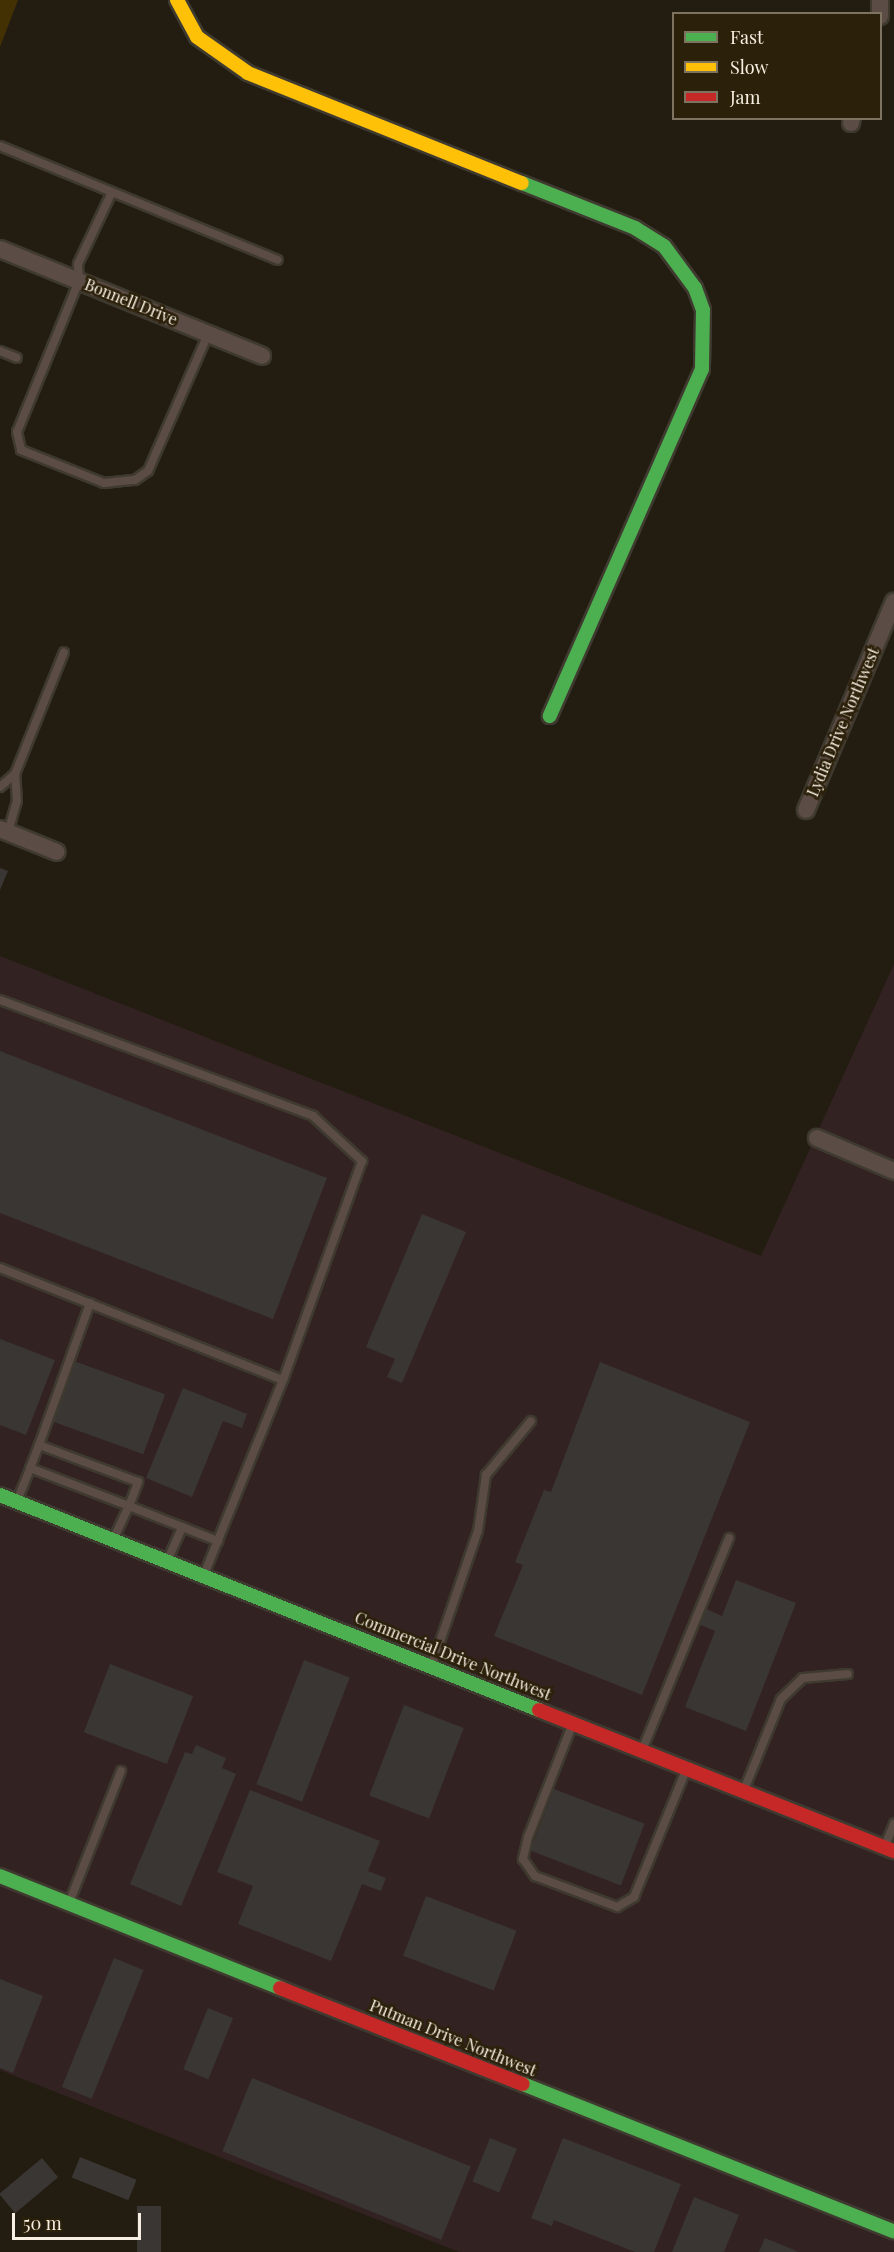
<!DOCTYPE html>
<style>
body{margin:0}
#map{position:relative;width:894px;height:2252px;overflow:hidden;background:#231d11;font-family:"Playfair Display",serif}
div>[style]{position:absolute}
.commercial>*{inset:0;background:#322}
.green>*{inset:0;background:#433104}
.building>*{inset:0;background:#3a3634;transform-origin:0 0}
.roads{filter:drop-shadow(2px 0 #3f3a30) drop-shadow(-2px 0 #3f3a30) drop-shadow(0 2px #3f3a30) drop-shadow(0 -2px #3f3a30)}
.lane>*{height:8px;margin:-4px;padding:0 4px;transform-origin:4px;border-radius:4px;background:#5b4c45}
.street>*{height:16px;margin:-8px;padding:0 8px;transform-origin:8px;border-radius:8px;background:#5b4c45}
.fast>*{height:14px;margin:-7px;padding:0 7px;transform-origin:7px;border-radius:7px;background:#4caf50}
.slow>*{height:14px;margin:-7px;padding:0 7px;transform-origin:7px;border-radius:7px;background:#ffc107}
.jam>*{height:14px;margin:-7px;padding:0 7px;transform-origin:7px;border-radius:7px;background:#c62828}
span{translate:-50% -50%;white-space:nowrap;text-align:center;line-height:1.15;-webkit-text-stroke:5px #2b2009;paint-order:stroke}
.street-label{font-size:16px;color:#f7efe2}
.legend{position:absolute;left:672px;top:12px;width:210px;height:108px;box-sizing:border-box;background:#2b2009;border:2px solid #7d7360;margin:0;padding:8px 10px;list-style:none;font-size:18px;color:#f7efe2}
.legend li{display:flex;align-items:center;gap:12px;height:30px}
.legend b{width:30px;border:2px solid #7d7360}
.scale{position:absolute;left:12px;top:2213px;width:129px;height:27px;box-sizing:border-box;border:3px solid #f7efe2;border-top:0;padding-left:8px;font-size:18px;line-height:21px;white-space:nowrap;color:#f7efe2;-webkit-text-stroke:4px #2b2009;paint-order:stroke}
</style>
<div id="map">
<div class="commercial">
<i style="clip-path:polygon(0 956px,761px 1256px,894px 964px,894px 2252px,459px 2252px,0 2070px)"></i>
</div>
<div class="green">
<i style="clip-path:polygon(0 0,18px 0,0 47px)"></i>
</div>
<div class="building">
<i style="clip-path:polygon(0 868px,8px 871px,0 890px)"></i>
<i style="clip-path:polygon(0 1051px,327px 1178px,273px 1319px,0 1213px)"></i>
<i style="clip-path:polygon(422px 1214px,466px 1232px,402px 1383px,387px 1377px,395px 1359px,366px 1347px)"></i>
<i style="clip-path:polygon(0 1339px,55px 1360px,26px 1435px,0 1425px)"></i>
<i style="left:74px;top:1361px;width:97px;height:64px;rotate:20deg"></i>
<i style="clip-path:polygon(600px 1362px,750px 1422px,642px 1695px,494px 1636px,523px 1565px,515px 1562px,544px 1490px,551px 1492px)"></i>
<i style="clip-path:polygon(183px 1388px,247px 1414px,242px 1428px,223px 1421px,192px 1497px,146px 1478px)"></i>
<i style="clip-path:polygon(736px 1580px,796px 1603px,746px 1731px,685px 1707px,715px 1631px,698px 1624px,704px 1608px,722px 1616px)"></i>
<i style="left:304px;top:1660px;width:49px;height:133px;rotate:21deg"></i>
<i style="left:110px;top:1664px;width:89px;height:73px;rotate:21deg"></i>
<i style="left:404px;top:1705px;width:64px;height:97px;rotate:21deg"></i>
<i style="clip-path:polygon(196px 1745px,226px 1758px,222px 1768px,236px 1774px,181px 1906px,130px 1884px,185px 1752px,192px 1754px)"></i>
<i style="left:554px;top:1789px;width:97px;height:66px;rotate:21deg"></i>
<i style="clip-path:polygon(250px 1790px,380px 1841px,368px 1871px,386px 1878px,381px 1891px,362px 1884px,331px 1961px,238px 1924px,253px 1886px,217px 1872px)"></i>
<i style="left:426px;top:1896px;width:97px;height:64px;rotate:21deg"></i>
<i style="left:114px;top:1958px;width:32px;height:139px;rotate:22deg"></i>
<i style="clip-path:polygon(0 1979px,43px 1996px,13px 2073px,0 2068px)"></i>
<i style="left:208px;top:2008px;width:27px;height:66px;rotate:22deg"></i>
<i style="left:252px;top:2078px;width:236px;height:79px;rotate:22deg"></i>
<i style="left:490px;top:2138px;width:29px;height:47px;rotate:22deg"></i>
<i style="clip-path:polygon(563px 2138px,681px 2184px,654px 2252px,635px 2252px,554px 2220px,552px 2226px,531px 2218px)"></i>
<i style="left:80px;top:2157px;width:61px;height:22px;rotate:22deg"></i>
<i style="left:42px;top:2158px;width:25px;height:56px;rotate:50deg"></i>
<i style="clip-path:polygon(694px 2197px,739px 2215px,724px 2252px,672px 2252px)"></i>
<i style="left:137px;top:2206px;width:24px;height:46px"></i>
<i style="clip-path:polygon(765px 2238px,799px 2252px,759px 2252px)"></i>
</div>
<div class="roads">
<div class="lane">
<i style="left:0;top:146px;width:300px;rotate:22.3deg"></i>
<i style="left:112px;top:192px;width:80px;rotate:115.3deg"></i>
<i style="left:78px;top:264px;width:17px;rotate:87deg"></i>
<i style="left:79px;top:281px;width:163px;rotate:112.3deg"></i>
<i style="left:17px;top:432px;width:18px;rotate:77deg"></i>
<i style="left:21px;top:450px;width:89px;rotate:21.7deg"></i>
<i style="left:104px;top:483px;width:31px;rotate:-6deg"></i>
<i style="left:135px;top:480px;width:16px;rotate:-35deg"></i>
<i style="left:148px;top:471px;width:150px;rotate:-66.3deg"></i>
<i style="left:0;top:351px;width:18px;rotate:22deg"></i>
<i style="left:0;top:787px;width:20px;rotate:-41deg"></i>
<i style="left:15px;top:774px;width:131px;rotate:-68.1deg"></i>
<i style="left:8px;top:832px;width:32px;rotate:-74deg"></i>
<i style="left:17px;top:801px;width:27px;rotate:-94deg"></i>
<i style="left:0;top:1000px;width:334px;rotate:20.3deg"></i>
<i style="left:313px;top:1116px;width:67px;rotate:42.6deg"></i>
<i style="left:362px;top:1161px;width:233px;rotate:109.8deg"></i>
<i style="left:283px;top:1380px;width:210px;rotate:112.1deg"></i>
<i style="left:0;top:1268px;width:304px;rotate:21.6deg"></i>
<i style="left:39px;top:1445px;width:151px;rotate:-70.2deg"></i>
<i style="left:17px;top:1501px;width:35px;rotate:-68deg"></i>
<i style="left:113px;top:1540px;width:38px;rotate:-65deg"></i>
<i style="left:129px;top:1506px;width:26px;rotate:-69deg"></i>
<i style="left:138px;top:1482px;width:106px;rotate:-159.5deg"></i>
<i style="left:39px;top:1445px;width:25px;rotate:111deg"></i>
<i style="left:30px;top:1468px;width:106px;rotate:21deg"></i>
<i style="left:129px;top:1506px;width:96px;rotate:21.5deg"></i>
<i style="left:168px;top:1559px;width:35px;rotate:-66deg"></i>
<i style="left:432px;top:1665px;width:142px;rotate:-71.1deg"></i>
<i style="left:478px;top:1531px;width:57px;rotate:-81.9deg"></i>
<i style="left:486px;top:1475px;width:70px;rotate:-50.2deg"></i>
<i style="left:573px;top:1723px;width:123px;rotate:111.5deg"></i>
<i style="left:528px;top:1837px;width:23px;rotate:103deg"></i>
<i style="left:523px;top:1859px;width:21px;rotate:55deg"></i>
<i style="left:535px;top:1876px;width:88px;rotate:20.7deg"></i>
<i style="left:617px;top:1907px;width:20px;rotate:-30deg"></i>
<i style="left:634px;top:1897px;width:137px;rotate:-67.7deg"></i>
<i style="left:643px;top:1748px;width:227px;rotate:-67.7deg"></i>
<i style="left:744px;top:1790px;width:98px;rotate:-67.9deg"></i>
<i style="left:781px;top:1699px;width:30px;rotate:-44deg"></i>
<i style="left:803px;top:1678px;width:45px;rotate:-5.1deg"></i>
<i style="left:885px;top:1846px;width:24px;rotate:-68deg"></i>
<i style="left:69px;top:1903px;width:142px;rotate:-68.5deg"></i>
</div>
<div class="street">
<i style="left:880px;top:0;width:16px;rotate:90deg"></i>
<i style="left:851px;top:123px;width:5px;rotate:-79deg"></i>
<i style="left:0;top:249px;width:283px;rotate:22.2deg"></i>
<i style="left:806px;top:810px;width:226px;rotate:-67.1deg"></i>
<i style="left:0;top:829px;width:61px;rotate:22deg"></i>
<i style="left:817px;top:1138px;width:84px;rotate:23.2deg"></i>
</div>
<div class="fast">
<i style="left:522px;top:183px;width:122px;rotate:21.7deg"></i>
<i style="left:635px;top:228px;width:34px;rotate:32deg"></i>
<i style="left:664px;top:246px;width:52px;rotate:53.6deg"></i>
<i style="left:695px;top:288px;width:23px;rotate:70deg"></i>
<i style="left:703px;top:310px;width:59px;rotate:91deg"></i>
<i style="left:702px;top:369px;width:379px;rotate:113.7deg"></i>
<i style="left:0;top:1495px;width:580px;rotate:21.75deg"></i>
<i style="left:0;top:1876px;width:302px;rotate:21.8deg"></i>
<i style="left:523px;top:2084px;width:399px;rotate:21.7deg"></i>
</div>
<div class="slow">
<i style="left:177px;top:0;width:42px;rotate:61.6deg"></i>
<i style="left:197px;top:37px;width:62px;rotate:35.2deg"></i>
<i style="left:248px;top:73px;width:295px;rotate:21.9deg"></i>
</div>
<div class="jam">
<i style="left:539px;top:1710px;width:382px;rotate:21.7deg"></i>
<i style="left:280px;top:1988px;width:261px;rotate:21.6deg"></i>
</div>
</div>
<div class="street-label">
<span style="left:131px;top:302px;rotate:22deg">Bonnell Drive</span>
<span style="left:843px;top:722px;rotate:-67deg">Lydia Drive Northwest</span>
<span style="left:453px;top:1656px;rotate:22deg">Commercial Drive Northwest</span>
<span style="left:453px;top:2038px;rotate:22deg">Putman Drive Northwest</span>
</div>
<ul class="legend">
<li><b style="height:8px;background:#4caf50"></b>Fast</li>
<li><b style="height:8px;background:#ffc107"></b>Slow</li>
<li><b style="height:8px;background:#c62828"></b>Jam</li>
</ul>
<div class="scale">50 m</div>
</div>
